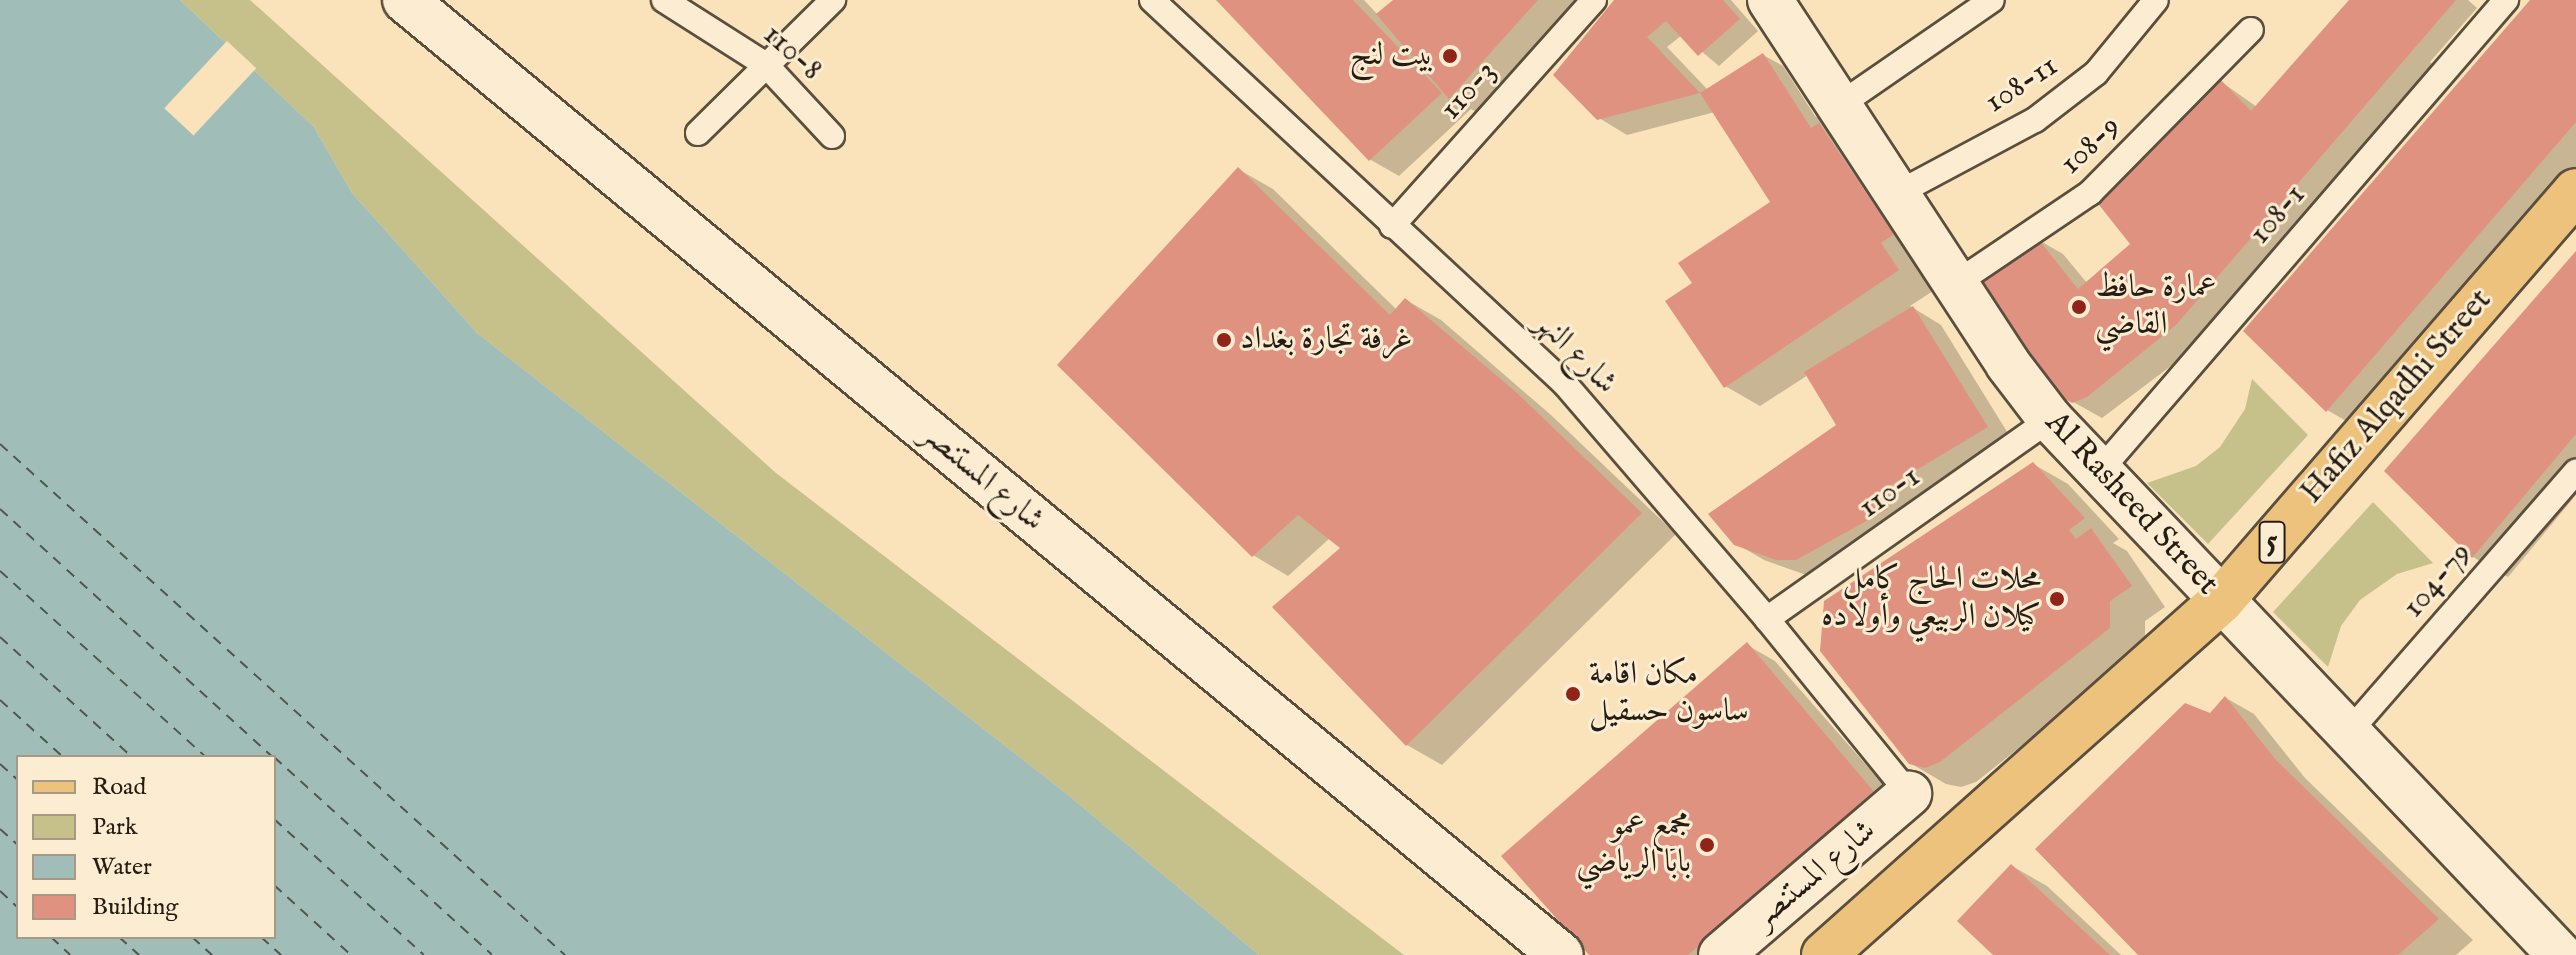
<!DOCTYPE html>
<meta charset="utf-8">
<style>
body{margin:0}
#map{position:relative;width:2576px;height:955px;overflow:hidden;background:#fae3ba;font-family:"IM FELL English",Amiri,serif}
div>[style]{position:absolute}
.green>*{inset:0;background:#c6c18a}
.water>*{inset:0;background:#a0bdb7}
.pier>*{inset:0;background:#fae3ba;transform-origin:0 0}
.shadow>*{inset:0;background:#0003}
.ferry>*{height:2px;margin-top:-1px;transform-origin:0;background:repeating-linear-gradient(90deg,#50554d 0 10px,transparent 0 18px)}
.building>*{inset:0;background:#e09281}
.roads{filter:drop-shadow(2px 0 #5a4e3e) drop-shadow(-2px 0 #5a4e3e) drop-shadow(0 2px #5a4e3e) drop-shadow(0 -2px #5a4e3e)}
.lane>*{height:24px;margin:-12px;padding:0 12px;transform-origin:12px;border-radius:12px;background:#fcedd2}
.street>*{height:44px;margin:-22px;padding:0 22px;transform-origin:22px;border-radius:22px;background:#fcedd2}
.secondary>*{height:44px;margin:-22px;padding:0 22px;transform-origin:22px;border-radius:22px;background:#fcedd2}
.primary>*{height:44px;margin:-22px;padding:0 22px;transform-origin:22px;border-radius:22px;background:#edc27d}
.dots>*{width:22px;height:22px;translate:-50% -50%;box-sizing:border-box;border:4px solid #fcedd2;border-radius:50%}
span{translate:-50% -50%;white-space:nowrap;text-align:center;line-height:1.15;-webkit-text-stroke:6px #fcedd2;paint-order:stroke}
.shield-label span{padding:2px 6px;background:#fcedd2;border:2px solid;border-radius:6px;-webkit-text-stroke-width:0}
.shield-label{font-size:30px;color:#251d14;font-weight:700}
.street-label{font-size:32px;color:#251d14}
.poi-label{font-size:32px;color:#251d14}
.right{translate:-100% -50%;text-align:right}
.left{translate:0 -50%;text-align:left}
.legend{position:absolute;left:16px;top:755px;width:260px;height:184px;box-sizing:border-box;background:#fcedd2;border:2px solid #a69a86;margin:0;padding:10px 14px;list-style:none;font-size:24px;color:#251d14}
.legend li{display:flex;align-items:center;gap:16px;height:40px}
.legend b{width:40px;border:2px solid #a69a86}
</style>
<div id="map">
<div class="green">
<i style="clip-path:polygon(180px 0,250px 0,776px 473px,1404px 955px,1259px 955px,1067px 794px,477px 333px,352px 193px,314px 127px)"></i>
<i style="clip-path:polygon(2252px 379px,2308px 435px,2208px 544px,2147px 483px,2196px 466px,2220px 447px,2245px 409px)"></i>
<i style="clip-path:polygon(2373px 502px,2433px 563px,2397px 574px,2360px 600px,2341px 626px,2328px 667px,2273px 612px)"></i>
</div>
<div class="water">
<i style="clip-path:polygon(evenodd,0 0,180px 0,314px 127px,352px 193px,477px 333px,1067px 794px,1259px 955px,0 955px,0 0,18px 757px,274px 757px,274px 937px,18px 937px,18px 757px)"></i>
</div>
<div class="pier">
<i style="left:227px;top:41px;width:40px;height:92px;rotate:43deg"></i>
</div>
<div class="shadow">
<i style="clip-path:polygon(1218px 0,1364px 0,1378px 15px,1396px 0,1591px 0,1485px 117px,1471px 109px,1399px 176px,1371px 160px)"></i>
<i style="clip-path:polygon(1617px 0,1731px 0,1758px 31px,1719px 66px,1682px 35px,1667px 47px,1708px 90px,1763px 55px,1783px 66px,1815px 116px,1831px 125px,1928px 255px,1915px 264px,1933px 291px,1910px 306px,1941px 325px,2014px 443px,1825px 575px,1806px 575px,1764px 560px,1735px 543px,1839px 425px,1808px 375px,1760px 406px,1725px 386px,1695px 284px,1773px 202px,1715px 112px,1627px 135px,1599px 118px)"></i>
<i style="clip-path:polygon(2352px 0,2468px 0,2477px 8px,2430px 62px,2438px 68px,2204px 341px,2102px 418px,2059px 394px,2035px 238px,2063px 254px,2087px 283px,2133px 245px,2220px 81px,2257px 107px)"></i>
<i style="clip-path:polygon(2533px 0,2576px 0,2576px 182px,2362px 430px,2327px 410px)"></i>
<i style="clip-path:polygon(1238px 169px,1273px 189px,1397px 310px,1406px 300px,1441px 320px,1551px 415px,1676px 534px,1442px 765px,1407px 745px,1343px 548px,1330px 538px,1288px 576px,1253px 555px)"></i>
<i style="clip-path:polygon(2576px 254px,2576px 495px,2508px 577px,2473px 557px)"></i>
<i style="clip-path:polygon(2033px 464px,2068px 484px,2119px 539px,2113px 543px,2127px 551px,2165px 607px,2145px 621px,2145px 648px,1976px 782px,1961px 787px,1946px 784px,1910px 763px)"></i>
<i style="clip-path:polygon(evenodd,1747px 645px,1775px 661px,1910px 815px,1746px 955px,1592px 955px,1504px 856px,1747px 645px,1789px 679px,1546px 893px,1543px 890px,1789px 679px)"></i>
<i style="clip-path:polygon(2226px 698px,2254px 714px,2305px 778px,2473px 940px,2456px 955px,2140px 955px,2210px 715px)"></i>
<i style="clip-path:polygon(2012px 866px,2047px 886px,2121px 955px,1996px 955px)"></i>
</div>
<div class="ferry">
<i style="left:0;top:444px;width:762px;rotate:42.13deg"></i>
<i style="left:0;top:509px;width:369px;rotate:42.3deg"></i>
<i style="left:0;top:571px;width:278px;rotate:42.1deg"></i>
<i style="left:0;top:637px;width:178px;rotate:42.3deg"></i>
<i style="left:0;top:700px;width:85px;rotate:42.1deg"></i>
<i style="left:274px;top:757px;width:294px;rotate:42.2deg"></i>
<i style="left:0;top:764px;width:24px;rotate:42deg"></i>
<i style="left:274px;top:819px;width:202px;rotate:42.2deg"></i>
<i style="left:0;top:829px;width:24px;rotate:42deg"></i>
<i style="left:274px;top:885px;width:104px;rotate:42.3deg"></i>
<i style="left:0;top:891px;width:25px;rotate:43deg"></i>
<i style="left:51px;top:937px;width:26px;rotate:43deg"></i>
<i style="left:119px;top:937px;width:27px;rotate:42deg"></i>
<i style="left:192px;top:937px;width:27px;rotate:42deg"></i>
<i style="left:261px;top:937px;width:27px;rotate:42deg"></i>
</div>
<div class="building">
<i style="clip-path:polygon(1216px 0,1353px 0,1442px 93px,1369px 161px)"></i>
<i style="clip-path:polygon(1393px 0,1538px 0,1449px 99px,1376px 14px)"></i>
<i style="clip-path:polygon(1614px 0,1723px 0,1740px 19px,1698px 56px,1666px 21px,1647px 37px,1700px 93px,1763px 53px,1811px 128px,1819px 123px,1894px 234px,1881px 243px,1899px 270px,1724px 388px,1665px 301px,1692px 283px,1678px 263px,1770px 202px,1700px 93px,1597px 120px,1553px 75px)"></i>
<i style="clip-path:polygon(2349px 0,2456px 0,2176px 325px,2087px 397px,2072px 403px,2057px 395px,1978px 276px,2035px 235px,2078px 289px,2130px 244px,2092px 196px,2219px 78px,2251px 111px)"></i>
<i style="clip-path:polygon(2530px 0,2576px 0,2576px 122px,2326px 412px,2243px 331px)"></i>
<i style="clip-path:polygon(1238px 167px,1390px 315px,1405px 298px,1516px 392px,1642px 513px,1406px 746px,1272px 607px,1340px 548px,1298px 515px,1252px 557px,1057px 365px)"></i>
<i style="clip-path:polygon(2576px 251px,2576px 434px,2472px 558px,2384px 471px)"></i>
<i style="clip-path:polygon(1913px 306px,1988px 427px,1878px 493px,1888px 509px,1796px 560px,1776px 560px,1734px 545px,1708px 514px,1836px 425px,1804px 372px)"></i>
<i style="clip-path:polygon(2033px 462px,2085px 518px,2069px 530px,2076px 539px,2091px 528px,2132px 586px,2110px 601px,2110px 628px,1940px 762px,1925px 768px,1909px 764px,1820px 651px,1824px 601px)"></i>
<i style="clip-path:polygon(1747px 642px,1876px 794px,1688px 955px,1589px 955px,1501px 856px)"></i>
<i style="clip-path:polygon(2225px 696px,2276px 760px,2439px 919px,2398px 955px,2138px 955px,2035px 849px,2185px 703px,2210px 713px)"></i>
<i style="clip-path:polygon(2011px 864px,2110px 955px,1993px 955px,1957px 921px)"></i>
</div>
<div class="roads">
<div class="lane">
<i style="left:664px;top:0;width:121px;rotate:32.5deg"></i>
<i style="left:766px;top:65px;width:97px;rotate:47.1deg"></i>
<i style="left:1152px;top:0;width:564px;rotate:42.92deg"></i>
<i style="left:1565px;top:384px;width:310px;rotate:49.3deg"></i>
<i style="left:1767px;top:619px;width:225px;rotate:50.9deg"></i>
<i style="left:1841px;top:104px;width:183px;rotate:-34.6deg"></i>
<i style="left:698px;top:133px;width:190px;rotate:-44.6deg"></i>
<i style="left:1898px;top:193px;width:155px;rotate:-28.1deg"></i>
<i style="left:2035px;top:120px;width:77px;rotate:-37.6deg"></i>
<i style="left:2096px;top:73px;width:94px;rotate:-50.6deg"></i>
<i style="left:1392px;top:226px;width:303px;rotate:-48.2deg"></i>
<i style="left:1955px;top:284px;width:163px;rotate:-34deg"></i>
<i style="left:2090px;top:193px;width:229px;rotate:-45.4deg"></i>
<i style="left:2098px;top:473px;width:625px;rotate:-49.22deg"></i>
<i style="left:1767px;top:619px;width:347px;rotate:-35.2deg"></i>
<i style="left:2348px;top:733px;width:347px;rotate:-48.9deg"></i>
</div>
<div class="street">
<i style="left:405px;top:0;width:1499px;rotate:39.56deg"></i>
<i style="left:1721px;top:955px;width:248px;rotate:-40.6deg"></i>
</div>
<div class="secondary">
<i style="left:1770px;top:0;width:435px;rotate:56.8deg"></i>
<i style="left:2008px;top:364px;width:69px;rotate:52.6deg"></i>
<i style="left:2050px;top:419px;width:740px;rotate:46.42deg"></i>
</div>
<div class="primary">
<i style="left:1824px;top:955px;width:532px;rotate:-41.72deg"></i>
<i style="left:2221px;top:601px;width:542px;rotate:-49.11deg"></i>
</div>
</div>
<div class="dots">
<i style="left:1450px;top:56px;background:#8f2418"></i>
<i style="left:2079px;top:307px;background:#8f2418"></i>
<i style="left:1224px;top:340px;background:#8f2418"></i>
<i style="left:2057px;top:599px;background:#8f2418"></i>
<i style="left:1573px;top:694px;background:#8f2418"></i>
<i style="left:1707px;top:845px;background:#8f2418"></i>
</div>
<div class="shield-label">
<span style="left:2272px;top:542px">5</span>
</div>
<div class="street-label">
<span style="left:792px;top:53px;rotate:42deg">110-8</span>
<span style="left:2022px;top:85px;rotate:-33deg">108-11</span>
<span style="left:1469px;top:91px;rotate:-48deg">110-3</span>
<span style="left:2091px;top:146px;rotate:-43deg">108-9</span>
<span style="left:2278px;top:215px;rotate:-49deg">108-1</span>
<span style="left:1575px;top:354px;rotate:45deg">شارع النهر</span>
<span style="left:2397px;top:397px;rotate:-49deg">Hafiz Alqadhi Street</span>
<span style="left:982px;top:478px;rotate:40deg">شارع المستنصر</span>
<span style="left:1890px;top:493px;rotate:-35deg">110-1</span>
<span style="left:2131px;top:504px;rotate:47deg">Al Rasheed Street</span>
<span style="left:2438px;top:581px;rotate:-49deg">104-79</span>
<span style="left:1815px;top:875px;rotate:-40deg">شارع المستنصر</span>
</div>
<div class="poi-label">
<span class="right" style="left:1434px;top:56px">بيت لنج</span>
<span class="left" style="left:2095px;top:307px">عمارة حافظ<br>القاضي</span>
<span class="left" style="left:1240px;top:340px">غرفة تجارة بغداد</span>
<span class="right" style="left:2041px;top:599px">محلات الحاج كامل<br>كيلان الربيعي وأولاده</span>
<span class="left" style="left:1589px;top:694px">مكان اقامة<br>ساسون حسقيل</span>
<span class="right" style="left:1691px;top:845px">مجمع عمو<br>بابا الرياضي</span>
</div>
<ul class="legend">
<li><b style="height:10px;background:#edc27d"></b>Road</li>
<li><b style="height:22px;background:#c6c18a"></b>Park</li>
<li><b style="height:22px;background:#a0bdb7"></b>Water</li>
<li><b style="height:22px;background:#e09281"></b>Building</li>
</ul>
</div>
